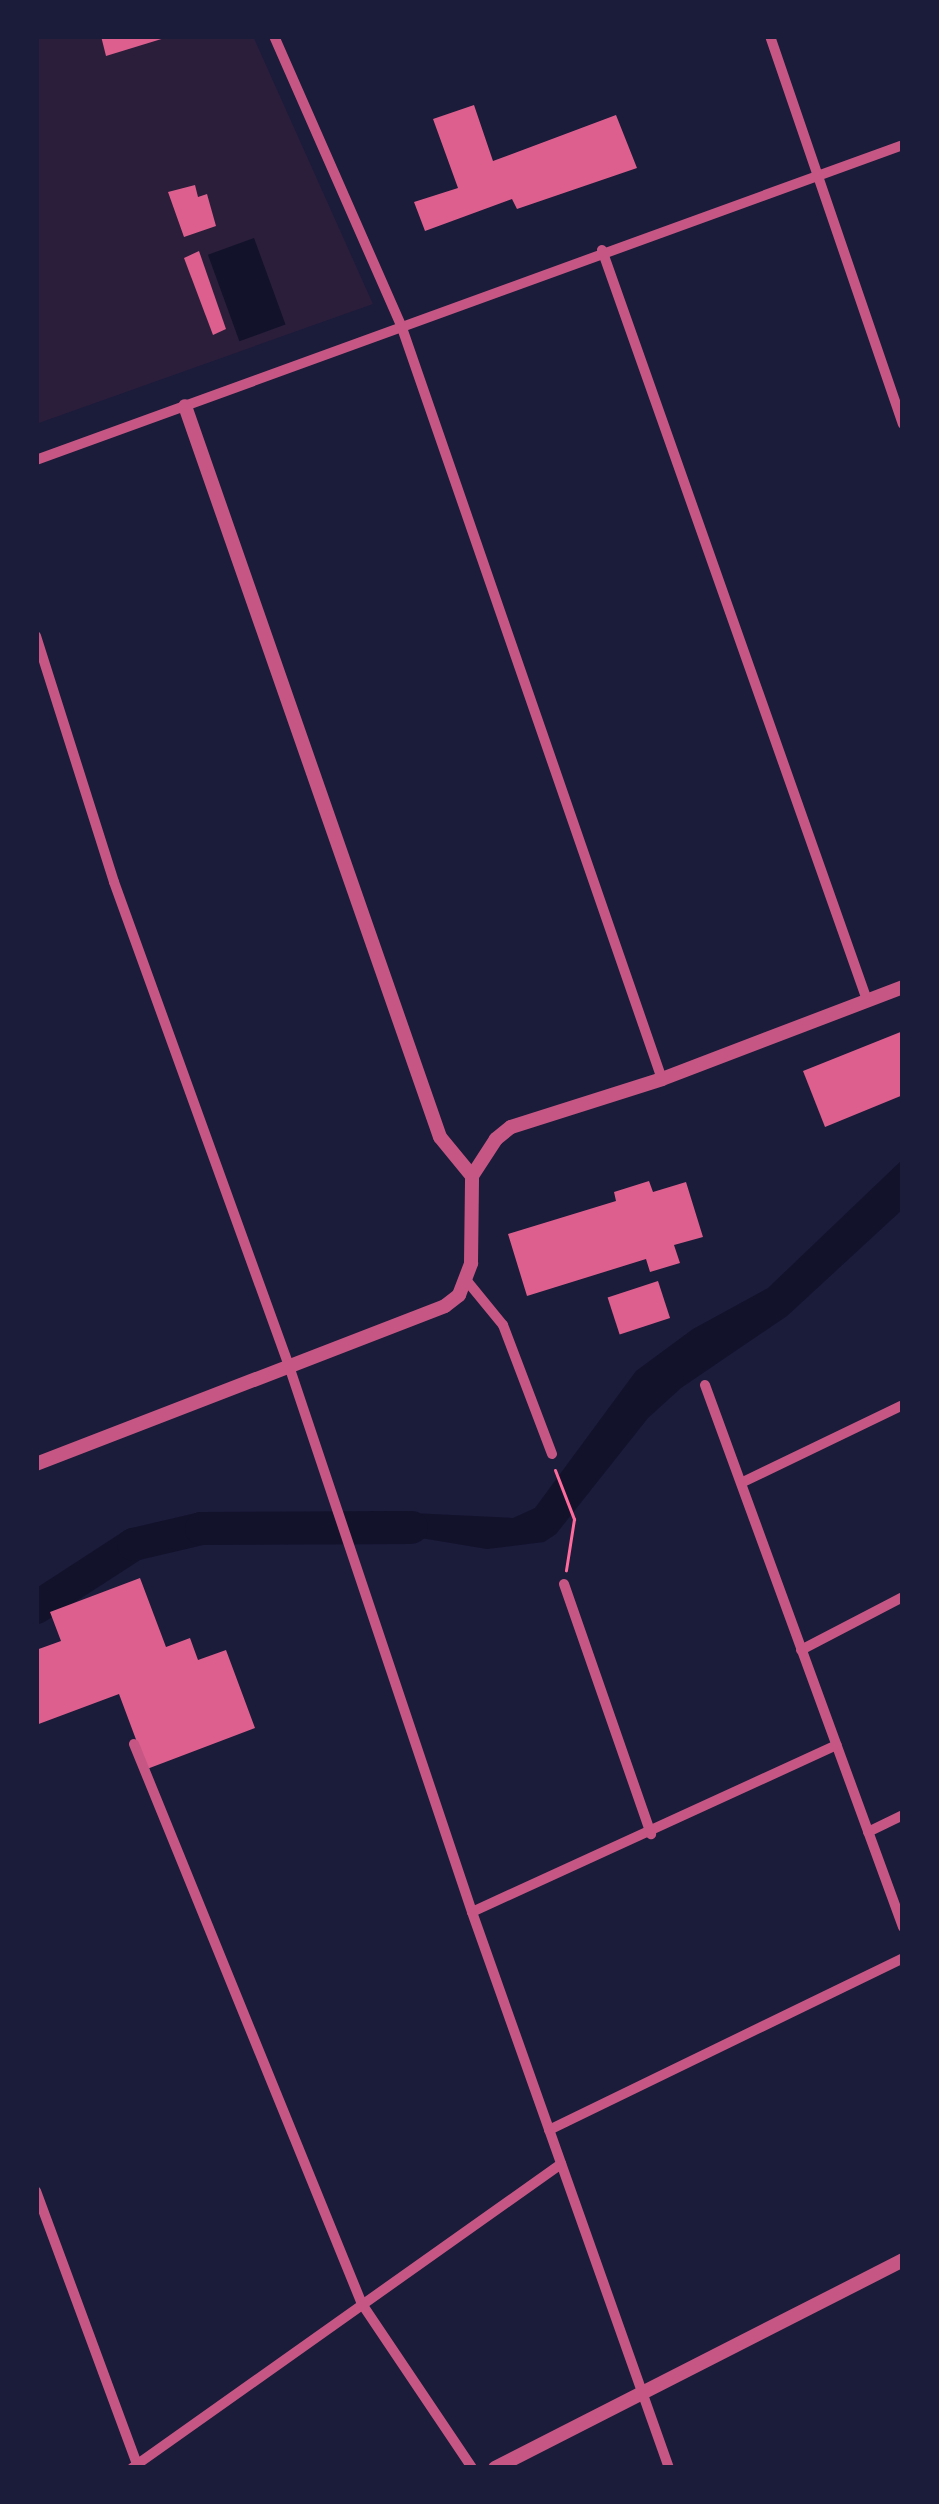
<!DOCTYPE html>
<style>
body{margin:0}
#map{position:relative;width:939px;height:2504px;overflow:hidden;background:#1b1b3a;font-family:Helvetica,sans-serif}
div>[style]{position:absolute}
.green>*{inset:0;background:#2a1e3b}
.water>*{inset:0;background:#12122b;transform-origin:0 0}
.river>*{height:33px;margin:-16.5px;padding:0 16.5px;transform-origin:16.5px;border-radius:16.5px;background:#12122b}
.building>*{inset:0;background:#dd5f8e;transform-origin:0 0}
.path>*{height:3px;margin:-1.5px;padding:0 1.5px;transform-origin:1.5px;border-radius:1.5px;background:#ff6b9d}
.minor>*{height:10px;margin:-5px;padding:0 5px;transform-origin:5px;border-radius:5px;background:#c65784}
.tertiary>*{height:14px;margin:-7px;padding:0 7px;transform-origin:7px;border-radius:7px;background:#c65784}
span{translate:-50% -50%;white-space:nowrap;text-align:center;line-height:1.15;-webkit-text-stroke:12px #1b1b3a;paint-order:stroke}
.frame{position:absolute;inset:0;border:39px solid #1b1b3a;pointer-events:none}
</style>
<div id="map">
<div class="green">
<i style="clip-path:polygon(36px 36px,253px 36px,373px 304px,36px 424px)"></i>
</div>
<div class="water">
<i style="left:254px;top:238px;width:92px;height:49px;rotate:70deg"></i>
<i style="clip-path:polygon(903px 1159px,903px 1209px,787px 1316px,681px 1388px,648px 1418px,556px 1534px,544px 1542px,487px 1549px,367px 1529px,370px 1511px,513px 1518px,535px 1508px,636px 1371px,693px 1329px,768px 1288px)"></i>
</div>
<div class="river">
<i style="left:36px;top:1607px;width:116px;rotate:-33deg"></i>
<i style="left:133px;top:1544px;width:70px;rotate:-13.2deg"></i>
<i style="left:201px;top:1528px;width:210px;rotate:-0.3deg"></i>
</div>
<div class="building">
<i style="clip-path:polygon(101px 36px,167px 36px,168px 37px,106px 56px)"></i>
<i style="clip-path:polygon(474px 105px,493px 161px,616px 115px,637px 168px,517px 209px,512px 199px,425px 231px,414px 202px,458px 188px,433px 119px)"></i>
<i style="clip-path:polygon(195px 185px,198px 197px,207px 194px,216px 226px,184px 237px,168px 192px)"></i>
<i style="clip-path:polygon(199px 251px,226px 329px,213px 335px,184px 258px)"></i>
<i style="clip-path:polygon(903px 1031px,903px 1095px,825px 1127px,803px 1071px)"></i>
<i style="clip-path:polygon(649px 1181px,653px 1192px,686px 1182px,703px 1237px,674px 1245px,680px 1263px,650px 1272px,646px 1259px,527px 1296px,508px 1234px,616px 1201px,614px 1192px)"></i>
<i style="left:658px;top:1281px;width:39px;height:53px;rotate:72deg"></i>
<i style="clip-path:polygon(140px 1578px,166px 1647px,190px 1638px,198px 1660px,226px 1650px,255px 1728px,147px 1769px,119px 1694px,36px 1725px,36px 1650px,61px 1641px,50px 1612px)"></i>
</div>
<div class="path">
<i style="left:555px;top:1470px;width:53px;rotate:68.8deg"></i>
<i style="left:574px;top:1519px;width:52px;rotate:98.9deg"></i>
</div>
<div class="minor">
<i style="left:274px;top:36px;width:316px;rotate:66.3deg"></i>
<i style="left:401px;top:325px;width:798px;rotate:70.91deg"></i>
<i style="left:770px;top:36px;width:410px;rotate:71.1deg"></i>
<i style="left:602px;top:250px;width:795px;rotate:70.54deg"></i>
<i style="left:36px;top:460px;width:922px;rotate:-19.97deg"></i>
<i style="left:36px;top:636px;width:258px;rotate:72.4deg"></i>
<i style="left:114px;top:882px;width:515px;rotate:70.12deg"></i>
<i style="left:289px;top:1366px;width:576px;rotate:71.47deg"></i>
<i style="left:472px;top:1912px;width:590px;rotate:70.49deg"></i>
<i style="left:467px;top:1281px;width:57px;rotate:50.7deg"></i>
<i style="left:503px;top:1325px;width:138px;rotate:69.2deg"></i>
<i style="left:705px;top:1385px;width:577px;rotate:69.93deg"></i>
<i style="left:743px;top:1482px;width:178px;rotate:-25.7deg"></i>
<i style="left:564px;top:1584px;width:265px;rotate:70.8deg"></i>
<i style="left:801px;top:1650px;width:115px;rotate:-27.5deg"></i>
<i style="left:134px;top:1744px;width:605px;rotate:67.85deg"></i>
<i style="left:362px;top:2304px;width:197px;rotate:56.1deg"></i>
<i style="left:868px;top:1832px;width:39px;rotate:-26deg"></i>
<i style="left:472px;top:1912px;width:401px;rotate:-24.6deg"></i>
<i style="left:549px;top:2130px;width:394px;rotate:-25.9deg"></i>
<i style="left:36px;top:2191px;width:291px;rotate:69.7deg"></i>
<i style="left:132px;top:2468px;width:526px;rotate:-35.32deg"></i>
</div>
<div class="tertiary">
<i style="left:472px;top:1176px;width:44px;rotate:-57deg"></i>
<i style="left:496px;top:1139px;width:19px;rotate:-39deg"></i>
<i style="left:511px;top:1127px;width:158px;rotate:-17.6deg"></i>
<i style="left:662px;top:1079px;width:258px;rotate:-20.9deg"></i>
<i style="left:36px;top:1464px;width:438px;rotate:-21.1deg"></i>
<i style="left:445px;top:1306px;width:18px;rotate:-38deg"></i>
<i style="left:459px;top:1295px;width:34px;rotate:-69deg"></i>
<i style="left:471px;top:1263px;width:87px;rotate:-89.3deg"></i>
<i style="left:472px;top:1176px;width:50px;rotate:-129.4deg"></i>
<i style="left:440px;top:1137px;width:774px;rotate:-109.23deg"></i>
<i style="left:495px;top:2468px;width:458px;rotate:-27deg"></i>
</div>
<div class="frame"></div>
</div>
